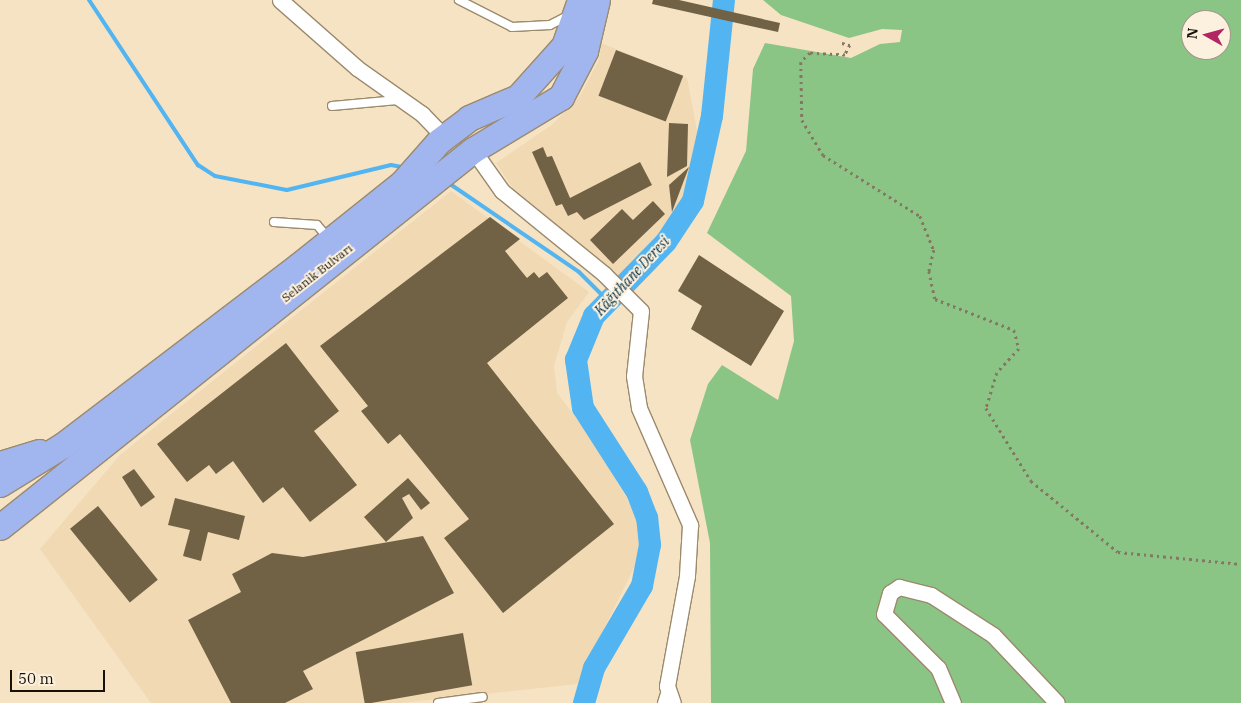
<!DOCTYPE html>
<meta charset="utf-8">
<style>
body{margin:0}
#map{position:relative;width:1241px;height:703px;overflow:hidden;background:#f5e3c3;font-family:"IBM Plex Serif",serif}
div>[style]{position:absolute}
.built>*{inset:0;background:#f0d9b3}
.green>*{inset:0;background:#8ac586}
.stream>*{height:4px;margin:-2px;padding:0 2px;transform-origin:2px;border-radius:2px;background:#52b4f1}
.river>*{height:22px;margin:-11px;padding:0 11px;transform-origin:11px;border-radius:11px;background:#52b4f1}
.building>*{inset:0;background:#716145;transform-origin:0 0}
.path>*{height:2.5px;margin-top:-1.25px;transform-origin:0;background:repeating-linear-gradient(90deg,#847863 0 2.5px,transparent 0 6.5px)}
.roads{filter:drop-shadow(1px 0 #9b8a6d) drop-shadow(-1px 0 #9b8a6d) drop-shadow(0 1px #9b8a6d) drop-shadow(0 -1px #9b8a6d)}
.lane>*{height:8px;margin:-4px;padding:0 4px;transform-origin:4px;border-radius:4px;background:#fff}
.street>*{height:15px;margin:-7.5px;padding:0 7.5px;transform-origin:7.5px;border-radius:7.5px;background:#fff}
.primary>*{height:25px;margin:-12.5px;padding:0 12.5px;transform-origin:12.5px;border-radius:12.5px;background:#a1b5ef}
span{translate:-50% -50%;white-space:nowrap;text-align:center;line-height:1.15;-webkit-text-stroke:4px #fcf1de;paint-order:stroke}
.street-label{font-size:12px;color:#181107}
.water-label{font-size:14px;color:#012d45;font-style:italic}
.north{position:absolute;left:1181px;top:10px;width:50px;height:50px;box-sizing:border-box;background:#fcf1de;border:1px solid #a19788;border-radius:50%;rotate:277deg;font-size:14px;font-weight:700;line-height:20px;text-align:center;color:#181107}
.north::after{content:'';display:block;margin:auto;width:18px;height:22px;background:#b22763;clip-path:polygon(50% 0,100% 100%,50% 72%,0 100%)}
.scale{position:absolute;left:10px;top:670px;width:95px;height:22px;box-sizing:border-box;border:2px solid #181107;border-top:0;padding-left:6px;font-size:15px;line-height:18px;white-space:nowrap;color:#181107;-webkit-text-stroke:4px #fcf1de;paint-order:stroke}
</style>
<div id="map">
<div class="built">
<i style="clip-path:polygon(601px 43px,687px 78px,698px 136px,699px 165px,691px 192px,650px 248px,616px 277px,514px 190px,496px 163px,553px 124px,580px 96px,599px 60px)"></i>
<i style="clip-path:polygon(451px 191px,589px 292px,567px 322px,554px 366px,557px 393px,590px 436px,643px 526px,641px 553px,577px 684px,400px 703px,151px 703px,40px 549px,120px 455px)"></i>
</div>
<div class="green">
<i style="clip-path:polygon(evenodd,763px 0,1241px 0,1241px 703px,711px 703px,710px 543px,690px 440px,708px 384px,722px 365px,778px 400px,794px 341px,791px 296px,707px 233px,746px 151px,753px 69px,765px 43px,851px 58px,880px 44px,900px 42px,902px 30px,882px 29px,849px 38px,781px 15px,763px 0,1191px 20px,1221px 20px,1221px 50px,1191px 50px,1191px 20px)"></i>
</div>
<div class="stream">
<i style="left:89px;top:0;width:198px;rotate:56.6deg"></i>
<i style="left:198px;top:165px;width:20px;rotate:33deg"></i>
<i style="left:215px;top:176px;width:73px;rotate:11deg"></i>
<i style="left:287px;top:190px;width:107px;rotate:-13.5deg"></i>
<i style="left:391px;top:165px;width:11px;rotate:10deg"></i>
<i style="left:450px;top:184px;width:156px;rotate:34.3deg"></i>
<i style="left:579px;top:272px;width:40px;rotate:45deg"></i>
</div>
<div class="river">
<i style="left:584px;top:703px;width:36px;rotate:-74deg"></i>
<i style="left:594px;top:668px;width:95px;rotate:-59.7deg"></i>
<i style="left:642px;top:586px;width:42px;rotate:-79deg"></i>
<i style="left:650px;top:545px;width:27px;rotate:-96deg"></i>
<i style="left:647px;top:518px;width:28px;rotate:-111deg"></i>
<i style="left:637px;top:492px;width:100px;rotate:-122.7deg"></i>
<i style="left:583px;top:408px;width:49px;rotate:-98.3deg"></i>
<i style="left:576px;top:360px;width:48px;rotate:-67.8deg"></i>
<i style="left:594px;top:316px;width:103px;rotate:-45.8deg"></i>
<i style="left:666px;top:242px;width:49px;rotate:-56.6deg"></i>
<i style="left:693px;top:201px;width:87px;rotate:-77.4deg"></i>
<i style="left:712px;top:116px;width:117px;rotate:-84.1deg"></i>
</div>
<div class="building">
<i style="clip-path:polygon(653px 0,679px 0,780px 23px,778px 32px,652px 4px)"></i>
<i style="left:616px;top:50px;width:72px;height:49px;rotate:21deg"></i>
<i style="clip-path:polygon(669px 123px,688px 124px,687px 166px,667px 177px)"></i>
<i style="clip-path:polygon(543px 147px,547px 157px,552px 156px,570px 198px,640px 162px,652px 185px,584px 220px,577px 212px,568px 216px,562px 204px,556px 206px,532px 152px)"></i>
<i style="clip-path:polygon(689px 167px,672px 212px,669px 185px)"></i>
<i style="clip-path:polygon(653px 201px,665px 214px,613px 264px,590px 240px,622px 209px,633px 220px)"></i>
<i style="clip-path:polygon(490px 217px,520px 239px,505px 251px,527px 278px,534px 272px,539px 278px,547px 272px,568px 298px,487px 363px,614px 524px,503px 613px,444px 538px,469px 519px,400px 434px,388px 444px,361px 411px,368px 406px,320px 346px)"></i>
<i style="clip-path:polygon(699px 255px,784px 311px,751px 366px,691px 329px,702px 306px,678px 291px)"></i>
<i style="clip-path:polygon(286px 343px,339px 411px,314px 431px,357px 485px,310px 522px,283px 487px,263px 503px,233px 461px,216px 474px,209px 465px,187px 482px,157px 444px)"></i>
<i style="clip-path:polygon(134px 469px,155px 497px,141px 507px,122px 477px)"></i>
<i style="clip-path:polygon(408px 478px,430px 503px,421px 510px,409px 494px,402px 498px,413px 518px,386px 542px,364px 517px)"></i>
<i style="clip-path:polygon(175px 498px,245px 516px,239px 540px,208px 532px,201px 561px,183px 556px,190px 530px,168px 525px)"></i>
<i style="left:98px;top:506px;width:95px;height:36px;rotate:51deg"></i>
<i style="clip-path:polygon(423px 536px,454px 593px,303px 671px,313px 689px,285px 703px,231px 703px,188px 620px,241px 592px,232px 574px,272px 553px,303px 557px)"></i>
<i style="left:463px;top:633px;width:53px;height:109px;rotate:80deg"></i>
</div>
<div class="path">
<i style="left:842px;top:43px;width:8px;rotate:14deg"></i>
<i style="left:850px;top:45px;width:11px;rotate:117deg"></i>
<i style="left:845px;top:55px;width:35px;rotate:-177deg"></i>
<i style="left:810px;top:53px;width:13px;rotate:135deg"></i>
<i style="left:801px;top:62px;width:58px;rotate:89deg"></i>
<i style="left:802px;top:120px;width:41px;rotate:59deg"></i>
<i style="left:823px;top:155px;width:115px;rotate:32.2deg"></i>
<i style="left:920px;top:216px;width:37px;rotate:68deg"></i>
<i style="left:934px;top:250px;width:22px;rotate:103deg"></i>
<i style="left:929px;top:271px;width:29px;rotate:78deg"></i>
<i style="left:935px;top:299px;width:85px;rotate:21.4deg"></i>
<i style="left:1014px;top:330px;width:20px;rotate:75deg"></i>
<i style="left:1019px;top:349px;width:33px;rotate:133deg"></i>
<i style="left:997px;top:373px;width:37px;rotate:107deg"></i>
<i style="left:986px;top:408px;width:86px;rotate:58.3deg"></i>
<i style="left:1031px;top:481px;width:112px;rotate:39.2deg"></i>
<i style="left:1118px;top:552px;width:124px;rotate:5.6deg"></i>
</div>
<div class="roads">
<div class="lane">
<i style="left:459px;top:0;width:59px;rotate:27deg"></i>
<i style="left:512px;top:27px;width:38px;rotate:-3deg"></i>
<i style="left:550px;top:25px;width:20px;rotate:-27deg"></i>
<i style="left:332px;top:106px;width:66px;rotate:-5.2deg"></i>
<i style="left:274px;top:222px;width:43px;rotate:4deg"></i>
<i style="left:317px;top:225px;width:18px;rotate:49deg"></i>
<i style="left:438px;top:703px;width:45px;rotate:-7.6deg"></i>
<i style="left:662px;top:703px;width:14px;rotate:-73deg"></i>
</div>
<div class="street">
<i style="left:280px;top:0;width:103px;rotate:41.4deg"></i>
<i style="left:357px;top:68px;width:80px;rotate:35.3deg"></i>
<i style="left:422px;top:114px;width:32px;rotate:46deg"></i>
<i style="left:473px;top:150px;width:50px;rotate:54.7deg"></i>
<i style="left:502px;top:191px;width:132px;rotate:39.1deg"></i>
<i style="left:604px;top:274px;width:52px;rotate:45deg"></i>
<i style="left:641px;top:311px;width:65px;rotate:96.1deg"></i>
<i style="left:634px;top:376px;width:32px;rotate:81deg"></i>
<i style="left:639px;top:408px;width:128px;rotate:66.4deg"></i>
<i style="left:690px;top:525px;width:51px;rotate:93.4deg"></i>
<i style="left:687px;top:576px;width:112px;rotate:100.3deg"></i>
<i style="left:667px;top:686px;width:18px;rotate:71deg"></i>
<i style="left:953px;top:703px;width:38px;rotate:-113deg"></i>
<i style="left:938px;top:668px;width:76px;rotate:-135deg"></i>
<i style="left:884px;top:614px;width:22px;rotate:-74deg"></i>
<i style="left:890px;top:593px;width:11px;rotate:-34deg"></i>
<i style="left:899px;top:587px;width:33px;rotate:14deg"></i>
<i style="left:931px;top:595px;width:74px;rotate:32.8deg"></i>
<i style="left:993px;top:635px;width:93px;rotate:46.7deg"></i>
</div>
<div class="primary">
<i style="left:0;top:464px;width:41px;rotate:-17.1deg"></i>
<i style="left:0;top:484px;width:74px;rotate:-31.8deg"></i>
<i style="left:63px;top:445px;width:295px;rotate:-37.3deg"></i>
<i style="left:298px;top:266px;width:133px;rotate:-38.6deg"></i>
<i style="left:402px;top:183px;width:56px;rotate:-48.6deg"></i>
<i style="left:439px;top:141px;width:38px;rotate:-37deg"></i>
<i style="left:469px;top:118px;width:53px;rotate:-23.2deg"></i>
<i style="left:518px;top:97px;width:69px;rotate:-48deg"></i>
<i style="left:564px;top:46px;width:49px;rotate:-70.8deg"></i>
<i style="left:0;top:527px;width:605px;rotate:-38.56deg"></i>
<i style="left:473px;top:150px;width:103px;rotate:-31.1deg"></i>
<i style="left:561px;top:97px;width:52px;rotate:-62.4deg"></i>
<i style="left:585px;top:51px;width:52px;rotate:-76.8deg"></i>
</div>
</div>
<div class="street-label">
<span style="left:317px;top:273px;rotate:-38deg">Selanik Bulvarı</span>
</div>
<div class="water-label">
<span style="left:632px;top:276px;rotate:-47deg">Kâğıthane Deresi</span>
</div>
<div class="north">N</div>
<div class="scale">50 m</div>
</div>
